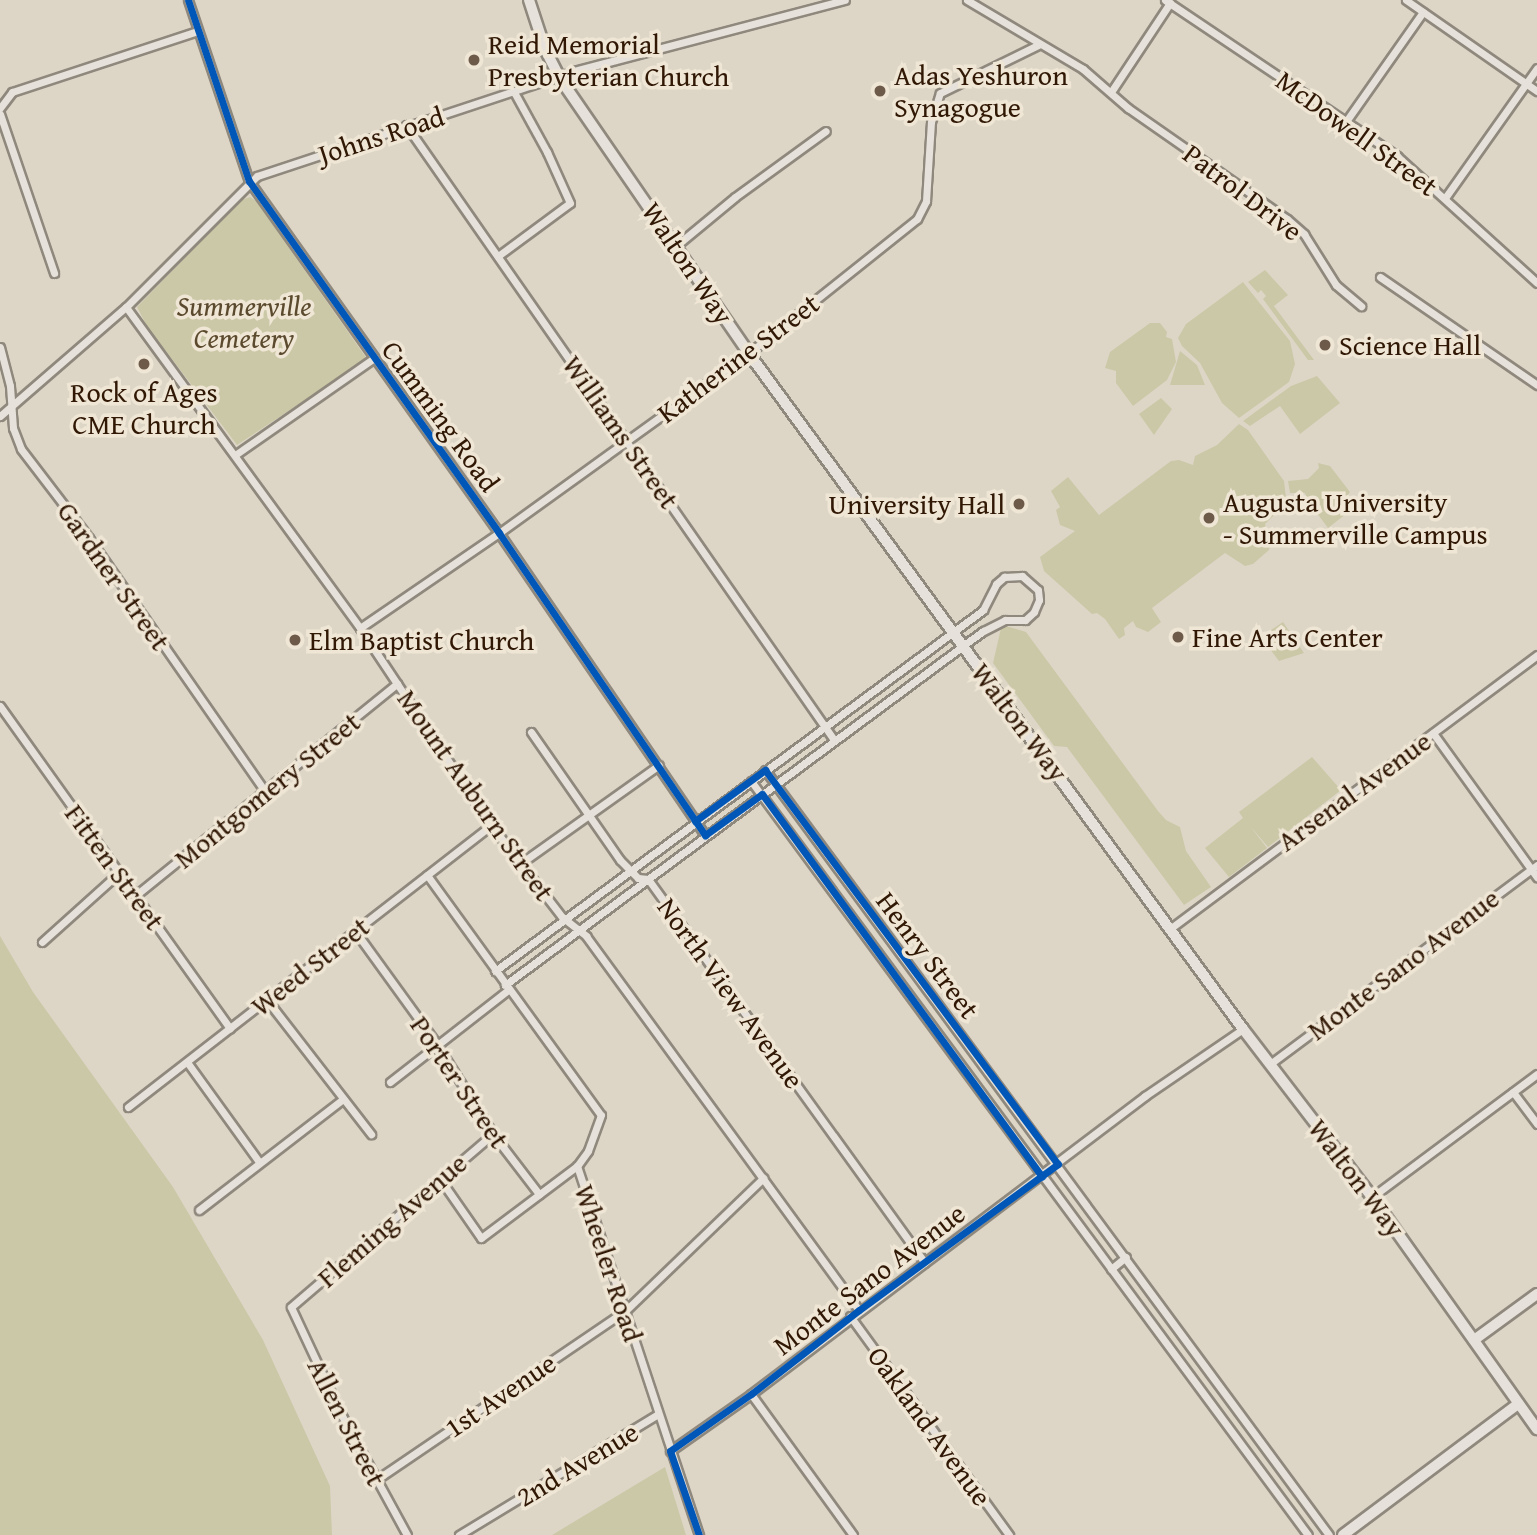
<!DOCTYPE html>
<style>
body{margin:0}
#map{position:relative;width:1537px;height:1535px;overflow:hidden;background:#ddd6c7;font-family:"Gentium Book Plus",serif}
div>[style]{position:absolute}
.green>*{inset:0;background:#cbc8a7}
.roads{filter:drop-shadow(2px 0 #8f887d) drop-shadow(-2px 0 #8f887d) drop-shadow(0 2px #8f887d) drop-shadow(0 -2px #8f887d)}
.street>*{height:7px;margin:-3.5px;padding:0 3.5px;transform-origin:3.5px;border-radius:3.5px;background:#e6e1da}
.secondary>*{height:10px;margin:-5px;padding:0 5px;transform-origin:5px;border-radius:5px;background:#e6e1da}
.cycleway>*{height:7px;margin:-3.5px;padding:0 3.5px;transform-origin:3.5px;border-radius:3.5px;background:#0057b8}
.dots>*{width:19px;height:19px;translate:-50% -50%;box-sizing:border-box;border:4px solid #efe6d5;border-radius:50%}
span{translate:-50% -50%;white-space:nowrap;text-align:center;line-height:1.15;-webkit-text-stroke:7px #efe6d5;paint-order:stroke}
.poi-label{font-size:28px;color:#311805}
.left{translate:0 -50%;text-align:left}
.right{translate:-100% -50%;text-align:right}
.street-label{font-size:28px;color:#311805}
.park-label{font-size:28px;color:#5b4a2e;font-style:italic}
</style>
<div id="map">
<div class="green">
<i style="clip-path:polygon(250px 197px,256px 201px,367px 359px,237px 445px,147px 326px,137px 307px,241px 200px)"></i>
<i style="clip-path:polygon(1265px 270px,1288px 295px,1274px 306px,1314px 360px,1308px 360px,1263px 299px,1266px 296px,1261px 290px,1258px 293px,1248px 282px)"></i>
<i style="clip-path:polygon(1243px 282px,1290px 341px,1295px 364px,1289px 382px,1239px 418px,1222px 403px,1200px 363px,1182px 346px,1178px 338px,1186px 324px)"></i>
<i style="clip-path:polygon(1150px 323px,1160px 323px,1167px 332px,1166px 337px,1172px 339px,1176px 362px,1167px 380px,1133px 406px,1116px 383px,1116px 371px,1105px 368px,1110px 352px)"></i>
<i style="clip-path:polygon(1180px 351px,1197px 365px,1205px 385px,1170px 385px)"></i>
<i style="clip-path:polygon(1317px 376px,1340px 403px,1300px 434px,1280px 406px,1250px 426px,1243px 421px,1291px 386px)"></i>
<i style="clip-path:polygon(1161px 398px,1172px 409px,1154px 435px,1139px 414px)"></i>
<i style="clip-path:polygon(1239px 424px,1248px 430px,1284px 481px,1286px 498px,1282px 507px,1265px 524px,1271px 543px,1269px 550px,1253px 564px,1245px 566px,1225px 553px,1152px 608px,1161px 622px,1148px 632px,1136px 627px,1133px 621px,1124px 628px,1125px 635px,1119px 639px,1105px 619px,1097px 613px,1092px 614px,1044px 571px,1040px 557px,1075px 531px,1060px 525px,1056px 510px,1060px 507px,1051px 491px,1068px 477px,1099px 515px,1171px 461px,1179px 460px,1193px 465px,1195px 456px,1217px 445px)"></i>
<i style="clip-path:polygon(1318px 463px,1330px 466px,1350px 492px,1345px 499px,1346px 514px,1328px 528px,1308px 501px,1305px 493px,1290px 493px,1288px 481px,1308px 479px,1319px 468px)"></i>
<i style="clip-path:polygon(1283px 622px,1304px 653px,1279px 661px,1261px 637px)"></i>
<i style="clip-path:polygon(1006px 626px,1026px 632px,1158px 811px,1166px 820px,1180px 827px,1186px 851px,1211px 887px,1184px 905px,1067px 747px,1054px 746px,993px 663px,1001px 628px)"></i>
<i style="clip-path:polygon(1312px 757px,1341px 790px,1268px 847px,1250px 826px,1267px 848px,1229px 877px,1205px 848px,1243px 818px,1239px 812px)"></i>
<i style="clip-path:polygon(0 936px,33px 992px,173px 1187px,263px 1340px,330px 1486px,332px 1535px,0 1535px)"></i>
<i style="clip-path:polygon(665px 1467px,686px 1535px,552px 1535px)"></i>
</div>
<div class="roads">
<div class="street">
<i style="left:188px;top:0;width:191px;rotate:71.4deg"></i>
<i style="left:249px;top:181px;width:432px;rotate:54.6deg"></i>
<i style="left:499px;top:533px;width:366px;rotate:55.7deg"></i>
<i style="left:967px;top:0;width:135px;rotate:30.7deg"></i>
<i style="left:1083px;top:69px;width:60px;rotate:40.9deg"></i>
<i style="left:1128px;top:108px;width:194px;rotate:34.9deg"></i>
<i style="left:1287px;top:219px;width:23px;rotate:41deg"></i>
<i style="left:1304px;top:234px;width:60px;rotate:57.9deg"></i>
<i style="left:1336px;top:285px;width:33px;rotate:40deg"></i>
<i style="left:1165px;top:0;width:280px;rotate:33.9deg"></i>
<i style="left:1397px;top:156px;width:189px;rotate:42.2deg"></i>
<i style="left:1406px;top:0;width:160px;rotate:34.8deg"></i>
<i style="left:1111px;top:92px;width:107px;rotate:-56.5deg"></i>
<i style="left:0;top:108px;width:20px;rotate:-53deg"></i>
<i style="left:12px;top:92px;width:195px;rotate:-18.2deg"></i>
<i style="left:0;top:114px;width:168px;rotate:71.2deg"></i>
<i style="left:1347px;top:120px;width:132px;rotate:-54.9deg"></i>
<i style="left:406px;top:125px;width:749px;rotate:55.16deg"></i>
<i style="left:1445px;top:198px;width:159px;rotate:-54.7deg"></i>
<i style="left:677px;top:245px;width:75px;rotate:-39.6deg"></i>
<i style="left:735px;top:197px;width:112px;rotate:-36deg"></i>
<i style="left:498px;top:256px;width:89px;rotate:-36.4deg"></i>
<i style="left:570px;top:203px;width:56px;rotate:-114.3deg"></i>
<i style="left:547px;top:152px;width:68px;rotate:-118.8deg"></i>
<i style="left:1380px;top:277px;width:191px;rotate:34.5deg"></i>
<i style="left:126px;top:307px;width:397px;rotate:53.9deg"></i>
<i style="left:360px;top:628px;width:237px;rotate:56.4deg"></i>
<i style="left:491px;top:825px;width:116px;rotate:52.3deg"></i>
<i style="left:562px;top:917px;width:31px;rotate:38deg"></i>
<i style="left:586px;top:936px;width:463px;rotate:53.9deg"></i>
<i style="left:0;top:347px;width:40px;rotate:75.6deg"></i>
<i style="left:10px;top:386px;width:42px;rotate:85.9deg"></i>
<i style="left:13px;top:428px;width:22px;rotate:69deg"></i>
<i style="left:21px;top:449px;width:112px;rotate:52.6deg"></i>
<i style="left:89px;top:538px;width:308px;rotate:55.2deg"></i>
<i style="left:0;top:416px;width:167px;rotate:-40.9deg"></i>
<i style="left:126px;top:307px;width:185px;rotate:-45deg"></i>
<i style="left:257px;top:176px;width:334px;rotate:-18.3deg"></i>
<i style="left:574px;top:71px;width:280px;rotate:-14.7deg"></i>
<i style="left:235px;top:455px;width:169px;rotate:-34.9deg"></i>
<i style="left:360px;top:628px;width:168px;rotate:-34.4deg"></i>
<i style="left:499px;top:533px;width:308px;rotate:-35.8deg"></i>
<i style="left:749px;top:353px;width:215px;rotate:-38.6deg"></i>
<i style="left:917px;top:219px;width:20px;rotate:-63deg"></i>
<i style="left:926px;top:201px;width:79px;rotate:-86.4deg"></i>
<i style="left:931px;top:122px;width:30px;rotate:-73deg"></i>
<i style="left:940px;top:93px;width:109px;rotate:-26.1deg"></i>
<i style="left:0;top:706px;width:396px;rotate:54.5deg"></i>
<i style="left:531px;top:732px;width:156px;rotate:55.2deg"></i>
<i style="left:620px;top:860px;width:25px;rotate:45deg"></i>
<i style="left:638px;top:878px;width:10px;rotate:6deg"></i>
<i style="left:648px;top:879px;width:473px;rotate:54.2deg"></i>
<i style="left:1433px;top:733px;width:178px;rotate:54.2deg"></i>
<i style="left:765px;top:770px;width:950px;rotate:53.6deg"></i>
<i style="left:751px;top:781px;width:937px;rotate:53.55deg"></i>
<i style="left:521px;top:863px;width:169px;rotate:-35.4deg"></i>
<i style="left:427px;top:875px;width:296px;rotate:54.1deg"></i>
<i style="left:601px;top:1115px;width:38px;rotate:110deg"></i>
<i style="left:588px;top:1151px;width:19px;rotate:126deg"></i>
<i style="left:577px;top:1166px;width:120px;rotate:143.1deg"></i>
<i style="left:481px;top:1238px;width:72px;rotate:-124.8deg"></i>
<i style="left:136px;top:895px;width:336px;rotate:-39deg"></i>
<i style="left:1171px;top:928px;width:457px;rotate:-36.7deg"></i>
<i style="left:355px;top:931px;width:138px;rotate:54.1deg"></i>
<i style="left:436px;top:1043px;width:107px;rotate:57.9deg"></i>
<i style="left:493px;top:1134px;width:76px;rotate:52.5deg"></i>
<i style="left:42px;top:942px;width:103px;rotate:-41.9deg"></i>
<i style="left:495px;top:971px;width:607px;rotate:-36.49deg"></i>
<i style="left:983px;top:610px;width:29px;rotate:-63deg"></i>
<i style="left:996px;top:584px;width:11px;rotate:-41deg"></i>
<i style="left:1004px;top:577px;width:18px;rotate:-3deg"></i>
<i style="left:1022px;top:576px;width:21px;rotate:41deg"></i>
<i style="left:1038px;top:590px;width:10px;rotate:84deg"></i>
<i style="left:1039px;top:600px;width:13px;rotate:113deg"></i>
<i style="left:1034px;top:612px;width:12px;rotate:138deg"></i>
<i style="left:1025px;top:620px;width:20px;rotate:180deg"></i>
<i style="left:1005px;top:620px;width:25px;rotate:153deg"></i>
<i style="left:983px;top:631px;width:595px;rotate:143.48deg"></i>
<i style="left:267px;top:1000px;width:170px;rotate:52.2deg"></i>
<i style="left:187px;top:1062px;width:123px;rotate:54.2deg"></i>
<i style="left:1270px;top:1064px;width:333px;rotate:-36.7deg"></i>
<i style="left:390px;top:1082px;width:150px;rotate:-37.9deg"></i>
<i style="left:1513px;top:1092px;width:40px;rotate:53deg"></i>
<i style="left:128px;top:1107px;width:460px;rotate:-37.8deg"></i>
<i style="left:577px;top:1166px;width:389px;rotate:71.7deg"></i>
<i style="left:1372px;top:1197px;width:206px;rotate:-36.7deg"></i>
<i style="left:199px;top:1210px;width:182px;rotate:-37.6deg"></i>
<i style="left:1111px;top:1269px;width:19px;rotate:-39deg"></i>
<i style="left:850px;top:1316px;width:271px;rotate:54deg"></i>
<i style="left:751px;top:1394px;width:174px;rotate:54.1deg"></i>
<i style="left:670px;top:1451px;width:99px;rotate:-35.1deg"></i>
<i style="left:751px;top:1394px;width:494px;rotate:-37.1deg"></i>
<i style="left:1145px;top:1096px;width:119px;rotate:-34.4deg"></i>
<i style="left:376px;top:1480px;width:301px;rotate:-34.2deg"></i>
<i style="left:625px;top:1311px;width:192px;rotate:-43.9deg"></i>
<i style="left:407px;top:1535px;width:136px;rotate:-118.6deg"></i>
<i style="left:342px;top:1416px;width:120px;rotate:-115.1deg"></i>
<i style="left:291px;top:1307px;width:266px;rotate:-40.6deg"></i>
<i style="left:459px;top:1535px;width:233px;rotate:-31.3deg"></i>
</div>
<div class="secondary">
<i style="left:529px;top:0;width:52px;rotate:71.9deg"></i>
<i style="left:545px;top:49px;width:31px;rotate:63deg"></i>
<i style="left:559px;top:77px;width:337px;rotate:55.5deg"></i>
<i style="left:750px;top:355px;width:835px;rotate:53.82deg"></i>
<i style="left:1243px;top:1029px;width:212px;rotate:52.5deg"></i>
<i style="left:1372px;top:1197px;width:285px;rotate:54.6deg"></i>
<i style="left:1474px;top:1340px;width:78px;rotate:-36.1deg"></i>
<i style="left:1343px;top:1535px;width:219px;rotate:-36.8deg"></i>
</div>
</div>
<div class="cycleway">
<i style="left:188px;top:0;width:191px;rotate:71.4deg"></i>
<i style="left:249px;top:181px;width:432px;rotate:54.6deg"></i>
<i style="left:499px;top:533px;width:366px;rotate:55.7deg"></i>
<i style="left:705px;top:835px;width:70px;rotate:-35.7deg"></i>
<i style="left:762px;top:794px;width:474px;rotate:53.8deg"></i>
<i style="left:695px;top:821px;width:87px;rotate:-36.1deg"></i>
<i style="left:765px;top:770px;width:491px;rotate:53.4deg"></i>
<i style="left:1058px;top:1164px;width:247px;rotate:143.7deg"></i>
<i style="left:859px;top:1310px;width:137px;rotate:142.1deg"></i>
<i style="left:751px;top:1394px;width:99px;rotate:144.9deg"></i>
<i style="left:670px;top:1451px;width:89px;rotate:71deg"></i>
</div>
<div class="dots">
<i style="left:474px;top:60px;background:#6d5a49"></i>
<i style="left:880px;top:91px;background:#6d5a49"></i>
<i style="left:1325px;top:345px;background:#6d5a49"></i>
<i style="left:144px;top:364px;background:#6d5a49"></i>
<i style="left:1019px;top:504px;background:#6d5a49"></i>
<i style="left:1209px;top:518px;background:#6d5a49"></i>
<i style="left:1178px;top:637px;background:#6d5a49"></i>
<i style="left:295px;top:640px;background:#6d5a49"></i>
</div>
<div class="poi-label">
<span class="left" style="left:488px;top:60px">Reid Memorial<br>Presbyterian Church</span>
<span class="left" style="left:894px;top:91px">Adas Yeshuron<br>Synagogue</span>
<span class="left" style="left:1339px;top:345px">Science Hall</span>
<span style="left:144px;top:408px">Rock of Ages<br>CME Church</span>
<span class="left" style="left:1223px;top:518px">Augusta University<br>- Summerville Campus</span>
<span class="right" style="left:1005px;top:504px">University Hall</span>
<span class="left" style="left:1192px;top:637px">Fine Arts Center</span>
<span class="left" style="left:309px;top:640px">Elm Baptist Church</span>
</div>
<div class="street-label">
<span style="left:1357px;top:133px;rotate:36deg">McDowell Street</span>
<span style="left:381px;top:135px;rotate:-18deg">Johns Road</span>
<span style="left:1243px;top:192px;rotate:37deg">Patrol Drive</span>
<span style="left:688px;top:263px;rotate:56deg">Walton Way</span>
<span style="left:738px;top:358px;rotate:-37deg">Katherine Street</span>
<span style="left:441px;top:416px;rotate:54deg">Cumming Road</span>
<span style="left:621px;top:432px;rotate:55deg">Williams Street</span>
<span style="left:114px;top:576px;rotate:55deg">Gardner Street</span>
<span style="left:1020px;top:722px;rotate:53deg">Walton Way</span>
<span style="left:267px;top:790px;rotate:-39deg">Montgomery Street</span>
<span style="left:1354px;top:791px;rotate:-36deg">Arsenal Avenue</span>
<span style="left:476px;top:795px;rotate:55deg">Mount Auburn Street</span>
<span style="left:115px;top:867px;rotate:54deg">Fitten Street</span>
<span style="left:928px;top:955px;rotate:53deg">Henry Street</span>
<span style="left:1403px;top:964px;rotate:-37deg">Monte Sano Avenue</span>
<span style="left:310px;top:966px;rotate:-38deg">Weed Street</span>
<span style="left:731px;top:993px;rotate:54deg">North View Avenue</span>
<span style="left:460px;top:1082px;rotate:56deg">Porter Street</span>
<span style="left:1357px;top:1178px;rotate:53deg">Walton Way</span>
<span style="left:392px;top:1220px;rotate:-41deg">Fleming Avenue</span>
<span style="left:609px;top:1263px;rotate:72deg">Wheeler Road</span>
<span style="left:869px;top:1279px;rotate:-37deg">Monte Sano Avenue</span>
<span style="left:500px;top:1395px;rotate:-34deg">1st Avenue</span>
<span style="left:347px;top:1422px;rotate:63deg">Allen Street</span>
<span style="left:930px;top:1426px;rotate:54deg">Oakland Avenue</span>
<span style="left:577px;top:1464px;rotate:-31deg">2nd Avenue</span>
</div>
<div class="park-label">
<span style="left:244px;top:322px">Summerville<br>Cemetery</span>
</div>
</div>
